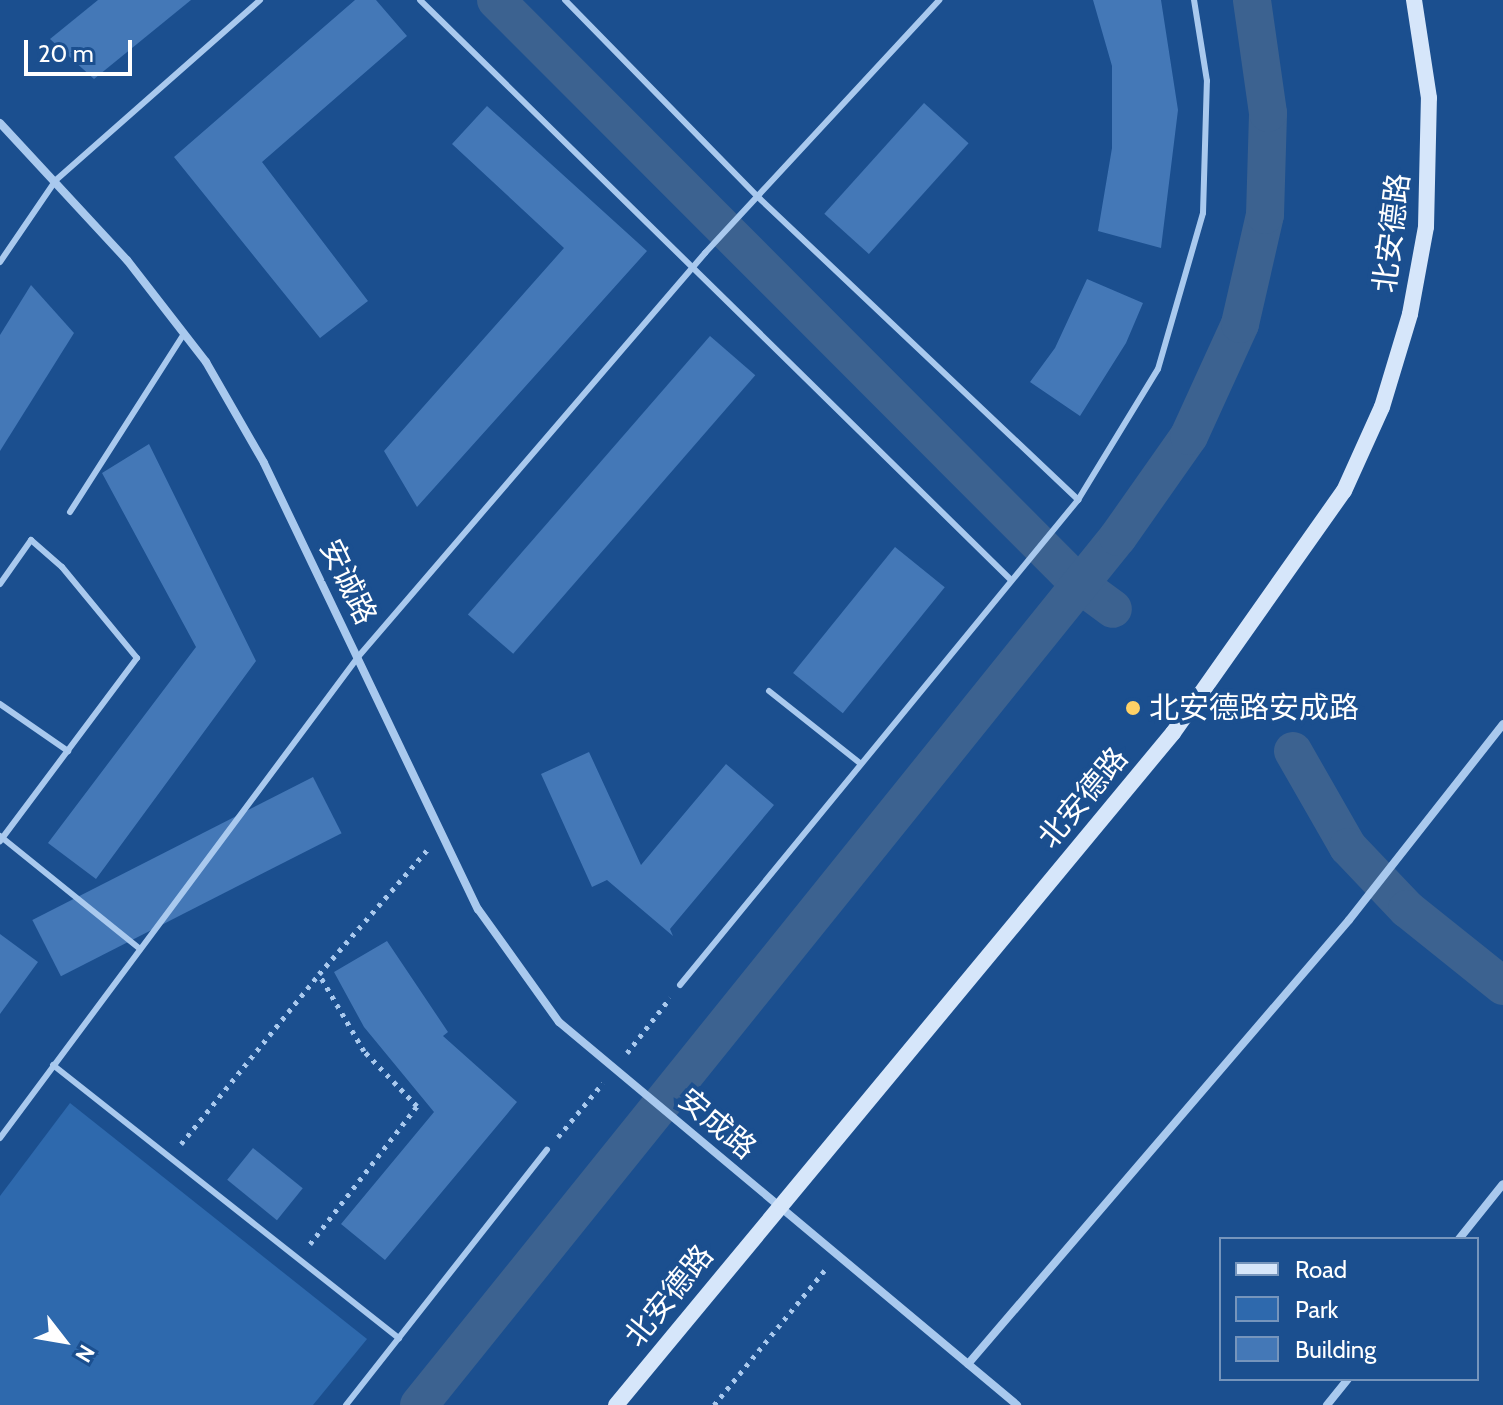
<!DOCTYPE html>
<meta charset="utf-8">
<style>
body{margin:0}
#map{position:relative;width:1503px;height:1405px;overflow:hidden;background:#1b4f8f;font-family:Cabin,"Noto Sans SC",sans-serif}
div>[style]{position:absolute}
.green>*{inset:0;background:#2e69ad}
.canal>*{height:38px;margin:-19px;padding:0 19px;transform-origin:19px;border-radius:19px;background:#3c6290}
.building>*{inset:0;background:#4478b7;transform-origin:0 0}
.path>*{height:5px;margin-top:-2.5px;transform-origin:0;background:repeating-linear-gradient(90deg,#a9c9ee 0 4px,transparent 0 10px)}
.lane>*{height:6px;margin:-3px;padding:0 3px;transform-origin:3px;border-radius:3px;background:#a9c9ee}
.street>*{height:8px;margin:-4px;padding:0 4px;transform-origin:4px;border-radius:4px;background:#a9c9ee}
.secondary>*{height:16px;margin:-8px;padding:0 8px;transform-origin:8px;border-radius:8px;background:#d6e6fa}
.dots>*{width:22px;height:22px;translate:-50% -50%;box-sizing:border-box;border:4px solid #1b4f8f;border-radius:50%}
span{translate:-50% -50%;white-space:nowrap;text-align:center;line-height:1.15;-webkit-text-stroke:8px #1b4f8f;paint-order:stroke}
.street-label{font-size:30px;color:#fff}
.poi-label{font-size:30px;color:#fff}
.left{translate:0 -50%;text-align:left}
.legend{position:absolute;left:1219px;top:1237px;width:260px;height:144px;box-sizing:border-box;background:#1b4f8f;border:2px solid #7695bc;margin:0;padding:10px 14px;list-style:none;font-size:24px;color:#fff}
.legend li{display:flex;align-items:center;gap:16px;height:40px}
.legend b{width:40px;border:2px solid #7695bc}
.north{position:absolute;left:24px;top:1301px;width:80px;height:80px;-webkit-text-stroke:6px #1b4f8f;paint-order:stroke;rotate:121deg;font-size:22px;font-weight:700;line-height:32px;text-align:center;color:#fff}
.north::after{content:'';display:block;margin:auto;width:28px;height:36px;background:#fff;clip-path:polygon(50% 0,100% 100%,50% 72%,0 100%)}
.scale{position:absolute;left:24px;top:40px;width:108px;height:36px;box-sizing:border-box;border:4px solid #fff;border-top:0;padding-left:10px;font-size:24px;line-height:28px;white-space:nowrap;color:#fff;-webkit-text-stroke:6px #1b4f8f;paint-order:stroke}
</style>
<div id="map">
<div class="green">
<i style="clip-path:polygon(70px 1103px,367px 1339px,313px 1405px,0 1405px,0 1196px)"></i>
</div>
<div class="canal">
<i style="left:496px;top:0;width:825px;rotate:45.05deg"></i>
<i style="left:1079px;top:584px;width:42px;rotate:36.3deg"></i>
<i style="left:1293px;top:751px;width:111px;rotate:60.2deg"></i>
<i style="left:1348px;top:847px;width:86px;rotate:46.4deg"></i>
<i style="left:1407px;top:909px;width:123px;rotate:38.7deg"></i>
<i style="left:419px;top:1405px;width:1114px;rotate:-51.16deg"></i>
<i style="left:1118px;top:537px;width:123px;rotate:-54.9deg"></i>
<i style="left:1189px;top:436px;width:123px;rotate:-65.5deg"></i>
<i style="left:1240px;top:324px;width:112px;rotate:-77.1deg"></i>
<i style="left:1265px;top:215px;width:102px;rotate:-88.3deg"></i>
<i style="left:1268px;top:113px;width:114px;rotate:-98.1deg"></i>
</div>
<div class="building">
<i style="clip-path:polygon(98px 0,191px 0,94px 79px,50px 39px)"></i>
<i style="clip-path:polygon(355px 0,376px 0,407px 36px,262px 162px,368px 301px,320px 338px,174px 157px)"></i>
<i style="clip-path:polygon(1093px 0,1161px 0,1178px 110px,1161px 248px,1098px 231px,1112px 148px,1112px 66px)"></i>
<i style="left:924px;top:103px;width:60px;height:149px;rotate:42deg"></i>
<i style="clip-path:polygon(487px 106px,647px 251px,417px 507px,384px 451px,564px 248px,452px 144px)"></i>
<i style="clip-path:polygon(1087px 279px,1143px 303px,1126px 343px,1080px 416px,1030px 382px,1055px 348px)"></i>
<i style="clip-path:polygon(31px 285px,74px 333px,0 451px,0 335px)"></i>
<i style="left:710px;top:336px;width:60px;height:369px;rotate:41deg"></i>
<i style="clip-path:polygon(149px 444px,256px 661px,96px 879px,48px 843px,196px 647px,102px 473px)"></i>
<i style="left:895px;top:547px;width:64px;height:162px;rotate:39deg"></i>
<i style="clip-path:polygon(589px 752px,641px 865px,726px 764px,774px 805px,670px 929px,673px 936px,607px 880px,592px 887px,541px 774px)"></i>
<i style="left:313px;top:777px;width:63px;height:315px;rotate:63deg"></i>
<i style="clip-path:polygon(0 934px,38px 962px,0 1014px)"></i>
<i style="clip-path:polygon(387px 941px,448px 1032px,443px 1036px,517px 1102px,385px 1260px,341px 1224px,434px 1112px,364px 1027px,334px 972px)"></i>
<i style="left:253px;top:1148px;width:64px;height:41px;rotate:39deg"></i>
</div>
<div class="path">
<i style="left:627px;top:1053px;width:70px;rotate:-52deg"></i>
<i style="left:558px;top:1137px;width:70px;rotate:-50.2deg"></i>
<i style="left:181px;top:1144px;width:219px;rotate:-50.9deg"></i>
<i style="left:310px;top:1244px;width:175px;rotate:-52.2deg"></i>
<i style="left:417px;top:1106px;width:76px;rotate:-133.9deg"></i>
<i style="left:364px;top:1051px;width:89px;rotate:-120.3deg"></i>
<i style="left:319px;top:974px;width:166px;rotate:-48.9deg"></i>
<i style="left:714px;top:1405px;width:175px;rotate:-50.6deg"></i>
</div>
<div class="lane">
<i style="left:420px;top:0;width:827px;rotate:44.46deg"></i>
<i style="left:565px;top:0;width:276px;rotate:45.6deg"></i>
<i style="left:758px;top:197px;width:441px;rotate:43.4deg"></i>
<i style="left:0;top:262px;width:99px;rotate:-55.7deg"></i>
<i style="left:56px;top:180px;width:272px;rotate:-41.4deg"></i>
<i style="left:70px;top:512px;width:211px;rotate:-57.4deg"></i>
<i style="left:0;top:584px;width:54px;rotate:-54.8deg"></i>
<i style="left:31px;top:540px;width:41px;rotate:41.1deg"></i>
<i style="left:62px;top:567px;width:118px;rotate:50.5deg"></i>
<i style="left:137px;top:658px;width:229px;rotate:126.8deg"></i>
<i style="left:769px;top:691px;width:116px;rotate:38.4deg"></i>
<i style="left:0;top:704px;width:83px;rotate:34.7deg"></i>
<i style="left:0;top:836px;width:180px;rotate:38.9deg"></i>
<i style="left:680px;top:985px;width:627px;rotate:-50.63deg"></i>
<i style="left:1078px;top:500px;width:153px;rotate:-58.6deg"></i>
<i style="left:1158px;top:369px;width:162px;rotate:-73.9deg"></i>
<i style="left:1203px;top:213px;width:132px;rotate:-88.3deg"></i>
<i style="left:1207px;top:81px;width:82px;rotate:-99.1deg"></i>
<i style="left:53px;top:1065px;width:441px;rotate:38.3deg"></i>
<i style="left:0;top:1138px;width:600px;rotate:-53.34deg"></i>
<i style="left:358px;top:657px;width:533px;rotate:-49.34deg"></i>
<i style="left:705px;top:253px;width:345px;rotate:-47.2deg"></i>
<i style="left:346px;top:1405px;width:325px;rotate:-51.8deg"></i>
</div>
<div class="street">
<i style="left:0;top:123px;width:187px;rotate:47.2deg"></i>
<i style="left:127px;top:260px;width:129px;rotate:52.2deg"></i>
<i style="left:206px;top:362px;width:116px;rotate:60.1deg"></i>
<i style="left:264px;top:463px;width:495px;rotate:64.4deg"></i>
<i style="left:478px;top:909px;width:139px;rotate:54.4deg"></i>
<i style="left:559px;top:1022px;width:597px;rotate:39.9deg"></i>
<i style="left:1459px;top:1239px;width:70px;rotate:-51.3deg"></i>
<i style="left:968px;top:1364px;width:585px;rotate:-49.37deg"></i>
<i style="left:1349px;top:920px;width:249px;rotate:-51.8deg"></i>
<i style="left:1327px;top:1405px;width:33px;rotate:-51deg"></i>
</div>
<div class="secondary">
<i style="left:616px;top:1405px;width:873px;rotate:-50.35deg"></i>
<i style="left:1173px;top:733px;width:296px;rotate:-54.8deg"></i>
<i style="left:1344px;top:491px;width:92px;rotate:-65.7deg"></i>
<i style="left:1382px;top:407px;width:97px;rotate:-73.2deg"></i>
<i style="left:1410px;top:314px;width:88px;rotate:-79.6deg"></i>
<i style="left:1426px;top:227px;width:129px;rotate:-88.7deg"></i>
<i style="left:1429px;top:98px;width:99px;rotate:-98.7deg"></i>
</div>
<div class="dots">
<i style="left:1133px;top:708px;background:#ffd166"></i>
</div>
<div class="street-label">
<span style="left:1392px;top:233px;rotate:-83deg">北安德路</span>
<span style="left:348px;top:582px;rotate:64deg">安诚路</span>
<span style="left:1083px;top:798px;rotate:-50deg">北安德路</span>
<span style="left:717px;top:1124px;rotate:40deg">安成路</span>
<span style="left:669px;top:1296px;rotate:-51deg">北安德路</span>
</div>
<div class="poi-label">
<span class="left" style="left:1149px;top:708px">北安德路安成路</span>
</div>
<ul class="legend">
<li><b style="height:10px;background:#d6e6fa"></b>Road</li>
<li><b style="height:22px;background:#2e69ad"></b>Park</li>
<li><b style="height:22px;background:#4478b7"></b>Building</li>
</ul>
<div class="north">N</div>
<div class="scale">20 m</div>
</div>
